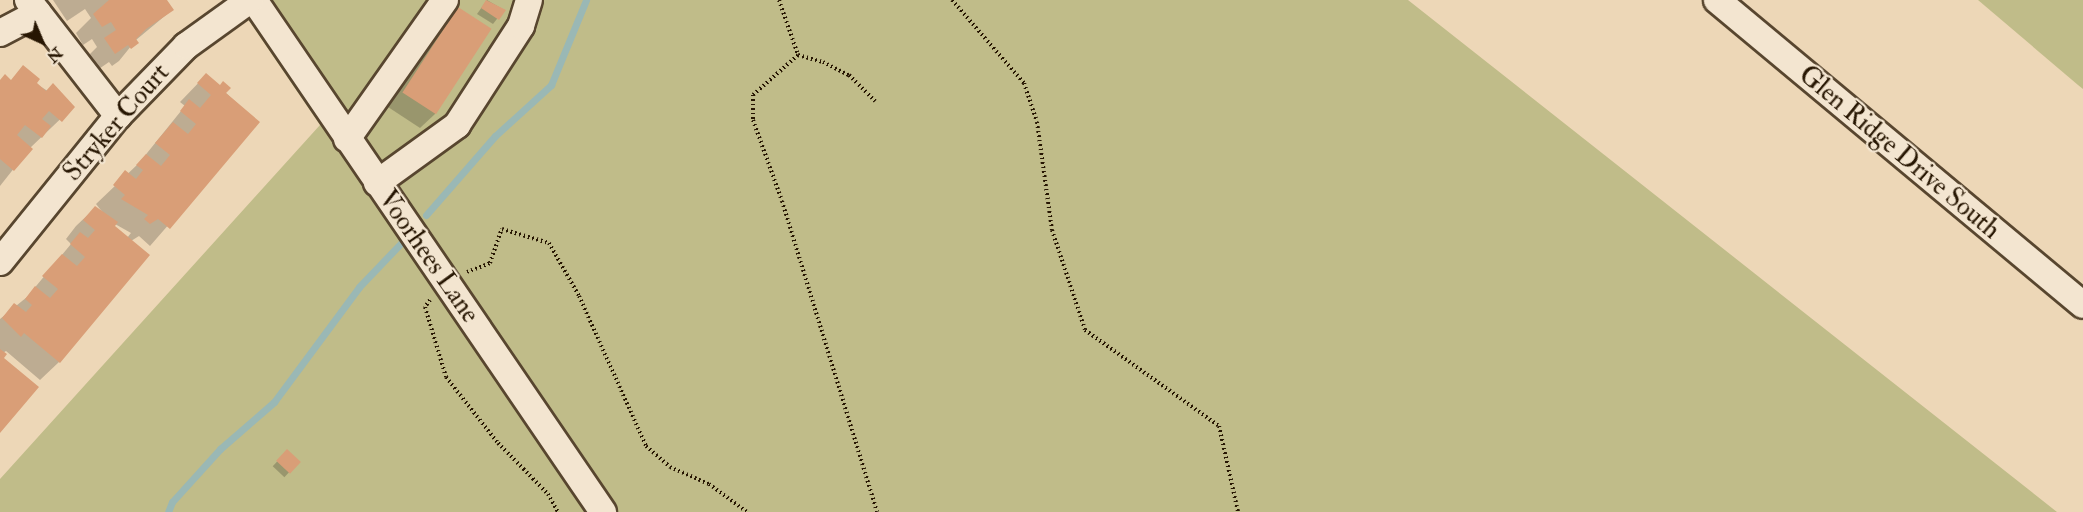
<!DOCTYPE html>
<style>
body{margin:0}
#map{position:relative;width:2083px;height:512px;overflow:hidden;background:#edd7b7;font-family:"IM FELL Double Pica",serif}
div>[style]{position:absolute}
.green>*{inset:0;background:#c0bc89}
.shadow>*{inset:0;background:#0003;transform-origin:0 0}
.stream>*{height:7px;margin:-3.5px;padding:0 3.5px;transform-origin:3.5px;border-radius:3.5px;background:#9ab8b5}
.building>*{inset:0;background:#d99e77;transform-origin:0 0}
.path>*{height:4px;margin-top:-2px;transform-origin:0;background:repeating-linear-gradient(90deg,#271602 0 1.5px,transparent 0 4.5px)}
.roads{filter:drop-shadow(2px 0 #58462f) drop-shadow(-2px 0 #58462f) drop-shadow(0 2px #58462f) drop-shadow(0 -2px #58462f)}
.minor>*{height:26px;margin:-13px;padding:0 13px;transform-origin:13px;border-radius:13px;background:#f3e5d0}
span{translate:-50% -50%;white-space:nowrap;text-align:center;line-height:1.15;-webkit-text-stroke:4.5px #f3e5d0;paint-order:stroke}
.street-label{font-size:26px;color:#271602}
.north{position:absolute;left:12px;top:12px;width:60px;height:60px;-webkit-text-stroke:4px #f3e5d0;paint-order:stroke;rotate:136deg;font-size:16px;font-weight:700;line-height:24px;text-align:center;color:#271602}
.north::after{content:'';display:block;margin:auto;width:21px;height:27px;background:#271602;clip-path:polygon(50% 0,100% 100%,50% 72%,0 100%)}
</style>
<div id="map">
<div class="green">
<i style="clip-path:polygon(235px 0,1408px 0,2057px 512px,0 512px,0 479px,320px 125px)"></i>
<i style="clip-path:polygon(1978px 0,2083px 0,2083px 89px,2078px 85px)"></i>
</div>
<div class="shadow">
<i style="clip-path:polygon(53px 0,165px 0,172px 10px,136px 40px,119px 61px,112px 66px,109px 62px,96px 71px,87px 57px,97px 47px,92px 39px,83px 45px,76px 33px,91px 18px,85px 9px,67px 21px)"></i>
<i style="clip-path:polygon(487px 0,504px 10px,493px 24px,477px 14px)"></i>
<i style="clip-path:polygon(458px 9px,435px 114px,420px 128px,388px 107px,443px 23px)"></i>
<i style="clip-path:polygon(evenodd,206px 75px,258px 122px,150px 246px,139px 236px,131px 241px,59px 362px,40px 380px,6px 351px,3px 353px,0 431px,0 319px,27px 297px,71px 244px,66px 239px,76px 226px,95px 208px,104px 214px,96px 204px,139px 163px,185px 106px,180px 102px,206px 75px,115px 224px,131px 233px,127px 238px,113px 226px,115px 224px)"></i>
<i style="clip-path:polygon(0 81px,35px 83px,73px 107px,30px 148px,0 186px)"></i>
<i style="left:287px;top:451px;width:16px;height:21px;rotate:43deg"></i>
</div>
<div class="stream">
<i style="left:426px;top:215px;width:105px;rotate:-48.9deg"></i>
<i style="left:495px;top:136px;width:76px;rotate:-42.3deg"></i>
<i style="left:551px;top:85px;width:92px;rotate:-67.6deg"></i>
<i style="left:168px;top:512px;width:11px;rotate:-68deg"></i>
<i style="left:172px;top:502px;width:72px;rotate:-47.8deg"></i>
<i style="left:220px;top:449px;width:72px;rotate:-41deg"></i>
<i style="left:274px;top:402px;width:143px;rotate:-53.5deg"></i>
<i style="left:359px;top:287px;width:61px;rotate:-46.3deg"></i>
</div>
<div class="building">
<i style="clip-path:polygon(109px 0,167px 0,174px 10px,146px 29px,136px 39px,139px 43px,131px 49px,128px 45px,115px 54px,104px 38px,116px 30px,111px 22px,102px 27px,93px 14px)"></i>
<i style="clip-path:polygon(486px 0,506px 10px,499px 20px,481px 8px)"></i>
<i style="left:458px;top:7px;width:40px;height:102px;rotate:33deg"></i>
<i style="clip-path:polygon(23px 65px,40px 79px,37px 83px,46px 91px,53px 83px,75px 107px,62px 122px,49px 111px,42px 119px,51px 126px,42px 138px,25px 125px,17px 135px,33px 149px,14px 171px,0 159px,0 80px,5px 74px,11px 80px)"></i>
<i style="clip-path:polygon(206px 73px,220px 85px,223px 81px,231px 88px,226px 93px,260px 122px,170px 229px,158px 219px,150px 224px,144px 219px,148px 215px,121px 199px,125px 195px,113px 185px,125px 170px,136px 179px,143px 170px,136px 165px,146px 154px,161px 166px,170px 155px,155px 143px,173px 122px,188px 134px,196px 124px,180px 111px,189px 99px,200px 108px,211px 95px,197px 83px)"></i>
<i style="clip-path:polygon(95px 206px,118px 222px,115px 226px,150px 255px,60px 363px,24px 333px,21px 337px,2px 318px,14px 303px,26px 312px,32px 305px,25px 299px,35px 286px,50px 298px,58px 289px,42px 276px,62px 254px,77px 266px,85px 257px,70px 244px,80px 232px,88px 238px,95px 230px,83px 220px)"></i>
<i style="clip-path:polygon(0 349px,7px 354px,4px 358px,39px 387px,0 433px)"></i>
<i style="left:287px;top:449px;width:19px;height:16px;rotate:43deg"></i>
</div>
<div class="path">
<i style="left:779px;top:0;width:58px;rotate:70.9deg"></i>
<i style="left:798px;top:55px;width:26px;rotate:16deg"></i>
<i style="left:823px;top:62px;width:29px;rotate:27deg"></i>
<i style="left:849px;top:75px;width:37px;rotate:45deg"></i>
<i style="left:952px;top:0;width:110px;rotate:49.1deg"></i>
<i style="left:1024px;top:83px;width:41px;rotate:71.6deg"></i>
<i style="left:1037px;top:122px;width:109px;rotate:82.1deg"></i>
<i style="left:1052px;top:230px;width:105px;rotate:71.7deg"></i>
<i style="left:1085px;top:330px;width:165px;rotate:35.6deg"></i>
<i style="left:1219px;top:426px;width:88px;rotate:77.5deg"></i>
<i style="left:798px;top:55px;width:60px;rotate:138.4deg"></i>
<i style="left:753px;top:95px;width:25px;rotate:90deg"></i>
<i style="left:753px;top:120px;width:86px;rotate:70.3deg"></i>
<i style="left:782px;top:201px;width:325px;rotate:73deg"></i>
<i style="left:467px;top:272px;width:25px;rotate:-21deg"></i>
<i style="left:490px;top:263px;width:36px;rotate:-71deg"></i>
<i style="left:502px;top:229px;width:49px;rotate:16.6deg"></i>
<i style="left:549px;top:243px;width:61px;rotate:60.5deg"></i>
<i style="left:579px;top:296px;width:164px;rotate:65.9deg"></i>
<i style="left:646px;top:446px;width:32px;rotate:41deg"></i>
<i style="left:670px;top:467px;width:43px;rotate:23.6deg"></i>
<i style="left:709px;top:484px;width:47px;rotate:36.4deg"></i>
<i style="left:430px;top:300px;width:9px;rotate:126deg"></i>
<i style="left:425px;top:307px;width:73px;rotate:73.3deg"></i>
<i style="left:446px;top:377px;width:84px;rotate:51.8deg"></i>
<i style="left:498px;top:443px;width:71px;rotate:45.6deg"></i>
<i style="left:548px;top:494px;width:21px;rotate:61deg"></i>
</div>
<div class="roads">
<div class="minor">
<i style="left:28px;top:0;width:147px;rotate:52.2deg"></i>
<i style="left:254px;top:0;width:620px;rotate:55.72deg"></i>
<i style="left:1717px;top:0;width:476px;rotate:39.8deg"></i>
<i style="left:0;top:33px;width:43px;rotate:-27.8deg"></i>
<i style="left:347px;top:139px;width:170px;rotate:-54.8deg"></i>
<i style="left:377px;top:183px;width:99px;rotate:-35.9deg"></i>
<i style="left:457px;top:125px;width:118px;rotate:-57.1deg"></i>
<i style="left:521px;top:26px;width:27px;rotate:-73deg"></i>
<i style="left:0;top:262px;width:188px;rotate:-51.1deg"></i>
<i style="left:118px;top:116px;width:98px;rotate:-45.8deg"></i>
<i style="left:186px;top:46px;width:79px;rotate:-35.7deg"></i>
</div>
</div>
<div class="street-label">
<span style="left:117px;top:123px;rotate:-49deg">Stryker Court</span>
<span style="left:1899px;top:153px;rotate:40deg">Glen Ridge Drive South</span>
<span style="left:428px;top:257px;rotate:55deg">Voorhees Lane</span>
</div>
<div class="north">N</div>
</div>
